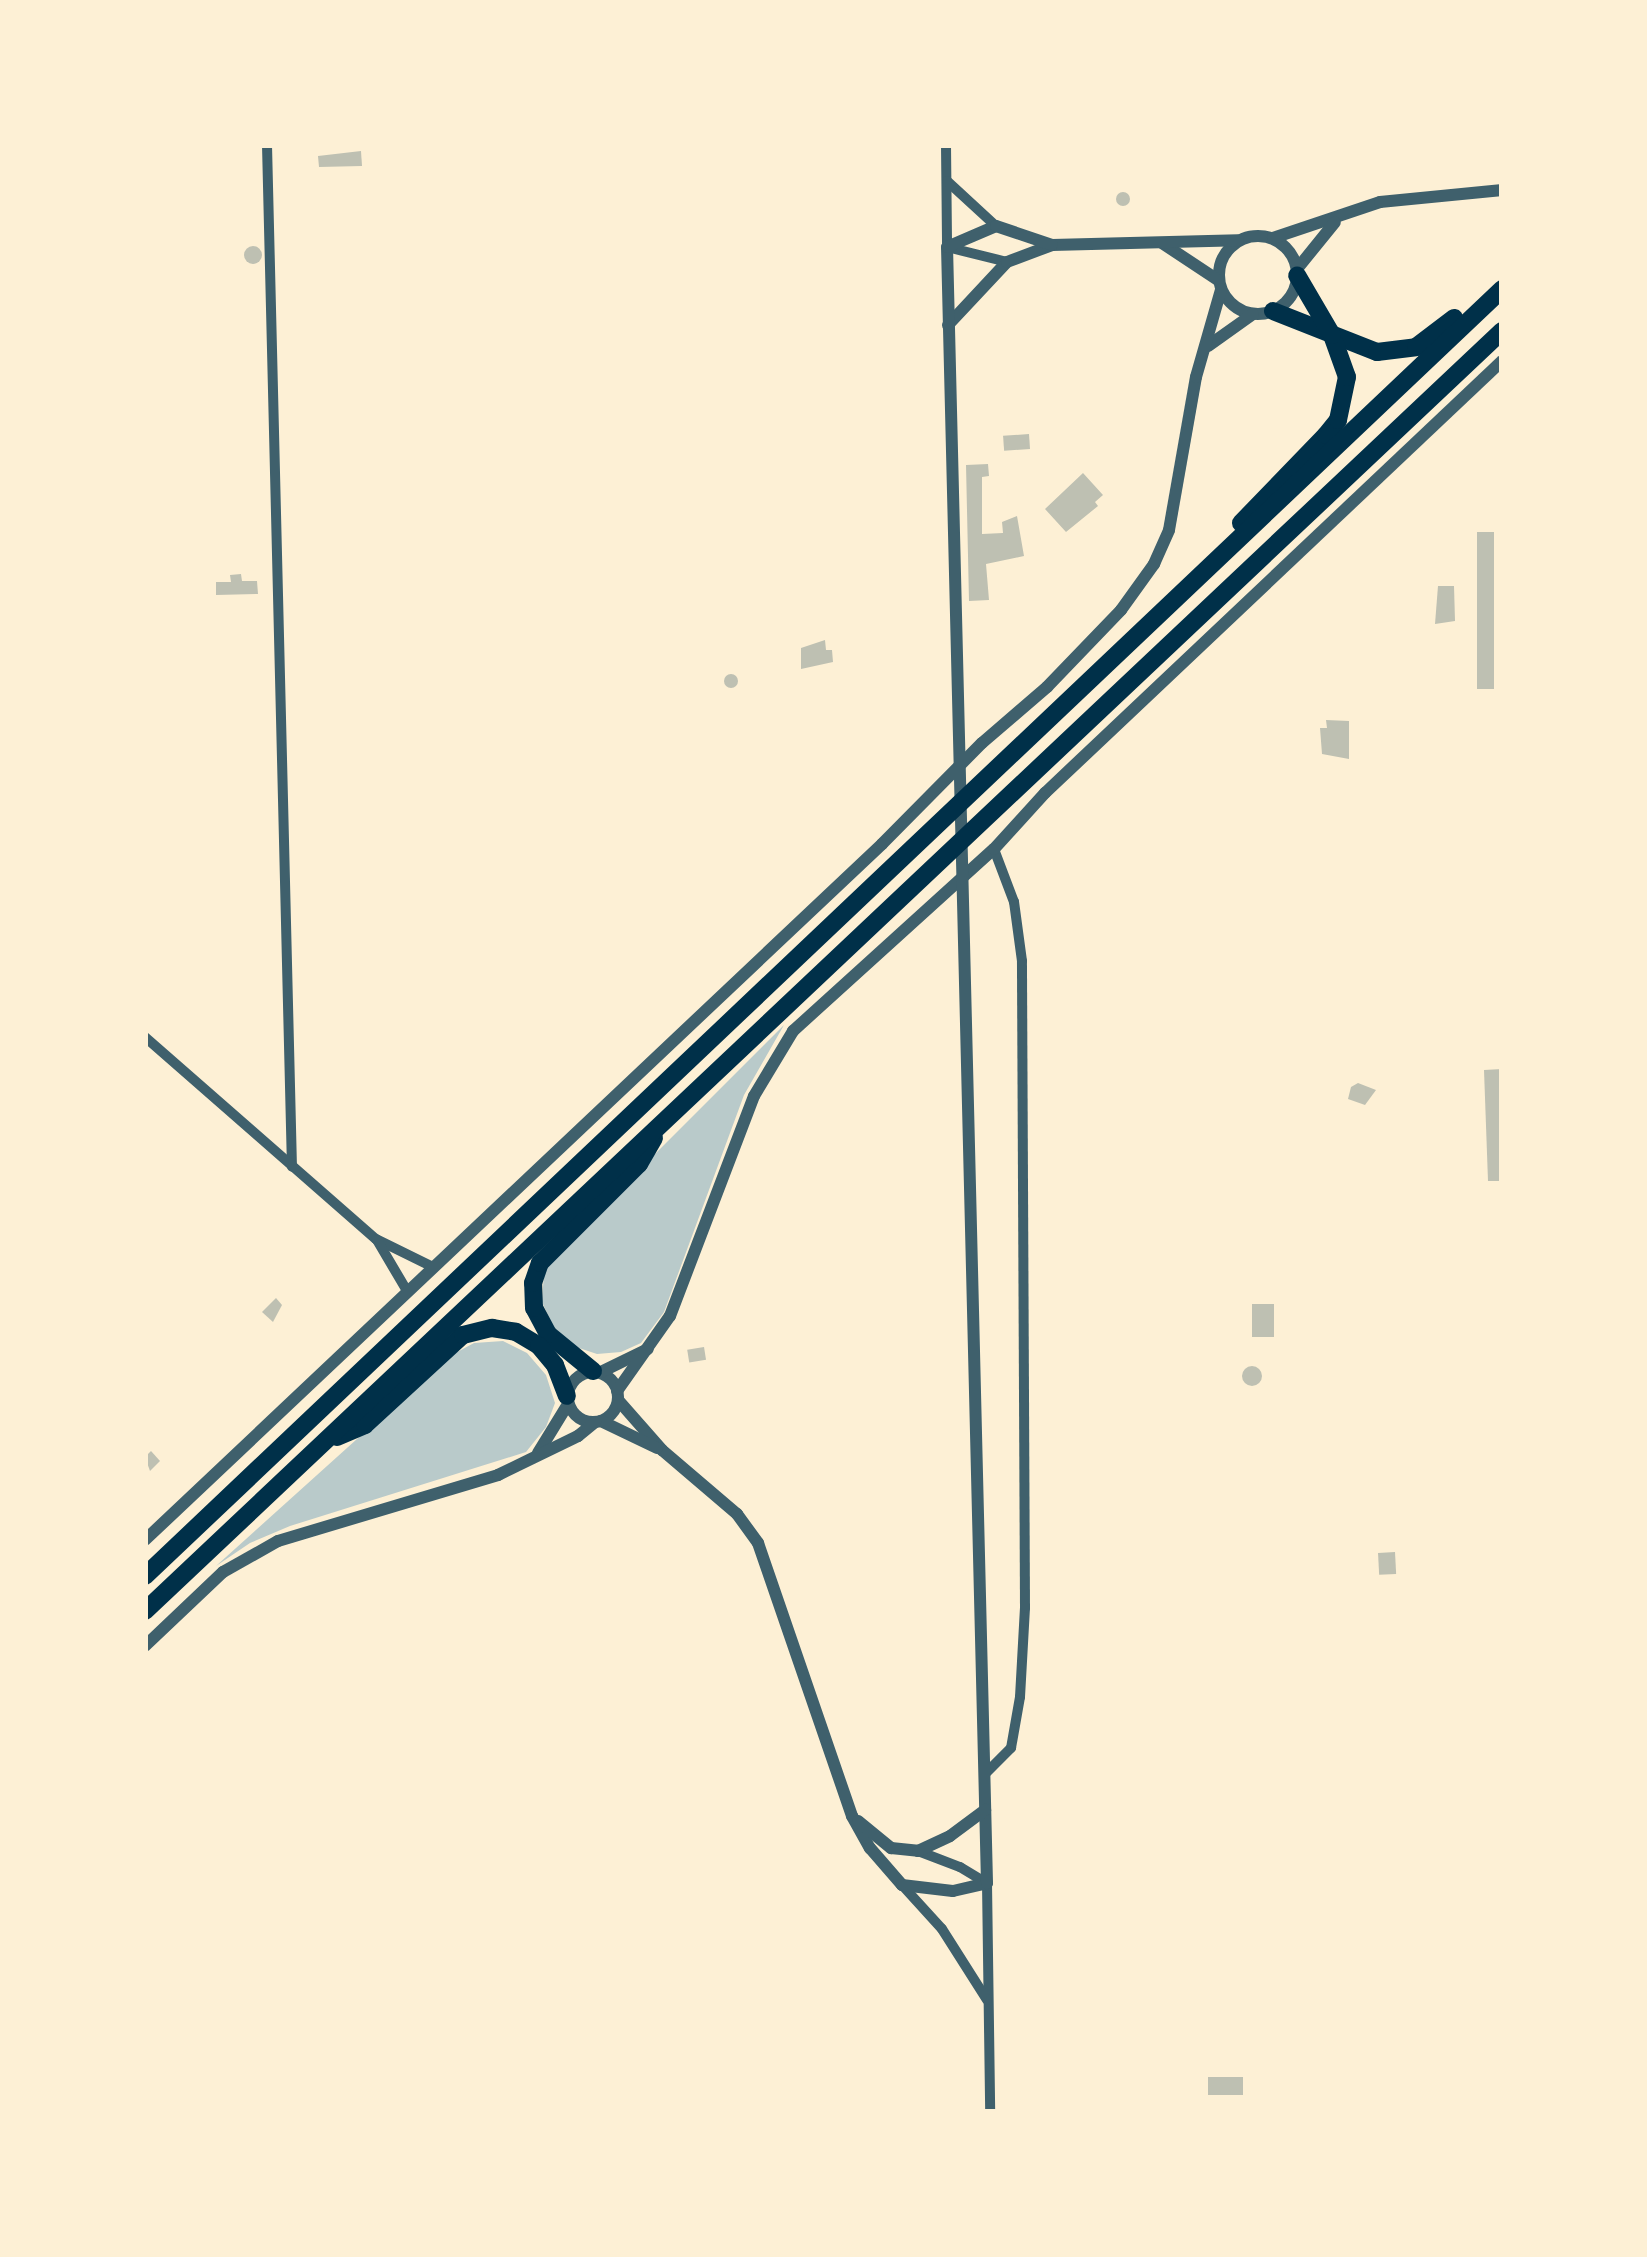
<!DOCTYPE html>
<style>
body{margin:0}
#map{position:relative;width:1647px;height:2257px;overflow:hidden;background:#fdf0d5;font-family:"Public Sans",sans-serif}
div>[style]{position:absolute}
.green>*{inset:0;background:#b9caca}
.building>*{inset:0;background:#bec0b2;transform-origin:0 0}
.round{border-radius:50%}
.minor>*{height:10px;margin:-5px;padding:0 5px;transform-origin:5px;border-radius:5px;background:#3f606c}
.tertiary>*{height:12px;margin:-6px;padding:0 6px;transform-origin:6px;border-radius:6px;background:#3f606c}
.tertiary>.ring{margin:-6px;padding:0;box-sizing:content-box;background:none;border:12px solid #3f606c;border-radius:50%}
.trunk>*{height:18px;margin:-9px;padding:0 9px;transform-origin:9px;border-radius:9px;background:#003049}
span{translate:-50% -50%;white-space:nowrap;text-align:center;line-height:1.15;-webkit-text-stroke:10px #fdf0d5;paint-order:stroke}
.frame{position:absolute;inset:0;border:148px solid #fdf0d5;pointer-events:none}
</style>
<div id="map">
<div class="green">
<i style="clip-path:polygon(784px 1025px,744px 1095px,664px 1312px,641px 1343px,621px 1352px,597px 1354px,573px 1346px,553px 1326px,542px 1302px,544px 1273px,559px 1250px)"></i>
<i style="clip-path:polygon(503px 1341px,527px 1353px,546px 1375px,555px 1403px,546px 1427px,526px 1452px,290px 1526px,250px 1543px,216px 1566px,448px 1357px,474px 1343px)"></i>
</div>
<div class="building">
<i style="clip-path:polygon(361px 151px,362px 166px,319px 167px,318px 156px)"></i>
<i class="round" style="left:1116px;top:192px;width:14px;height:14px"></i>
<i class="round" style="left:244px;top:246px;width:18px;height:18px"></i>
<i style="left:1029px;top:434px;width:15px;height:26px;rotate:86deg"></i>
<i style="clip-path:polygon(988px 464px,989px 476px,982px 477px,982px 534px,1003px 533px,1002px 522px,1017px 516px,1024px 556px,986px 564px,989px 600px,969px 601px,966px 465px)"></i>
<i style="clip-path:polygon(1083px 473px,1103px 495px,1095px 502px,1098px 506px,1066px 532px,1045px 509px)"></i>
<i style="left:1477px;top:532px;width:17px;height:157px"></i>
<i style="clip-path:polygon(241px 574px,242px 581px,257px 581px,258px 594px,216px 595px,216px 582px,231px 582px,230px 575px)"></i>
<i style="clip-path:polygon(1438px 586px,1454px 586px,1455px 621px,1435px 624px)"></i>
<i style="clip-path:polygon(825px 640px,826px 650px,832px 650px,833px 662px,801px 669px,801px 648px)"></i>
<i class="round" style="left:724px;top:674px;width:14px;height:14px"></i>
<i style="clip-path:polygon(1326px 720px,1349px 721px,1349px 759px,1322px 754px,1320px 728px,1327px 728px)"></i>
<i style="clip-path:polygon(1502px 1069px,1502px 1181px,1488px 1181px,1484px 1070px)"></i>
<i style="clip-path:polygon(1358px 1083px,1376px 1090px,1365px 1105px,1348px 1099px,1351px 1087px)"></i>
<i style="clip-path:polygon(276px 1298px,282px 1305px,273px 1322px,262px 1312px)"></i>
<i style="left:1252px;top:1304px;width:22px;height:33px"></i>
<i style="left:704px;top:1347px;width:13px;height:17px;rotate:81deg"></i>
<i class="round" style="left:1242px;top:1366px;width:20px;height:20px"></i>
<i style="clip-path:polygon(151px 1451px,160px 1461px,150px 1471px,145px 1457px)"></i>
<i style="left:1395px;top:1552px;width:22px;height:17px;rotate:87deg"></i>
<i style="left:1243px;top:2077px;width:18px;height:35px;rotate:90deg"></i>
</div>
<div class="minor">
<i style="left:267px;top:145px;width:1022px;rotate:88.6deg"></i>
<i style="left:946px;top:145px;width:102px;rotate:89.4deg"></i>
<i style="left:947px;top:247px;width:62px;rotate:14deg"></i>
<i style="left:947px;top:181px;width:67px;rotate:42.6deg"></i>
<i style="left:145px;top:1037px;width:307px;rotate:41.2deg"></i>
<i style="left:376px;top:1239px;width:64px;rotate:26.2deg"></i>
<i style="left:377px;top:1240px;width:59px;rotate:59.5deg"></i>
<i style="left:985px;top:1774px;width:37px;rotate:-45deg"></i>
<i style="left:1011px;top:1748px;width:52px;rotate:-80deg"></i>
<i style="left:1020px;top:1697px;width:89px;rotate:-86.8deg"></i>
<i style="left:1025px;top:1608px;width:647px;rotate:-90.27deg"></i>
<i style="left:1022px;top:961px;width:60px;rotate:-97.7deg"></i>
<i style="left:1014px;top:902px;width:57px;rotate:-110.7deg"></i>
<i style="left:918px;top:1851px;width:45px;rotate:20.9deg"></i>
<i style="left:960px;top:1867px;width:31px;rotate:31deg"></i>
<i style="left:987px;top:1883px;width:229px;rotate:89.2deg"></i>
<i style="left:902px;top:1885px;width:59px;rotate:47.7deg"></i>
<i style="left:942px;top:1929px;width:84px;rotate:57.6deg"></i>
</div>
<div class="tertiary">
<i class="ring" style="left:1219px;top:236px;width:66px;height:66px"></i>
<i style="left:1273px;top:238px;width:113px;rotate:-18.6deg"></i>
<i style="left:1380px;top:202px;width:123px;rotate:-5.6deg"></i>
<i style="left:1162px;top:243px;width:67px;rotate:33.5deg"></i>
<i style="left:1297px;top:269px;width:60px;rotate:-51deg"></i>
<i style="left:948px;top:325px;width:86px;rotate:-46.9deg"></i>
<i style="left:1007px;top:262px;width:48px;rotate:-20.7deg"></i>
<i style="left:1052px;top:245px;width:186px;rotate:-1.5deg"></i>
<i style="left:1208px;top:346px;width:55px;rotate:-35.4deg"></i>
<i class="ring" style="left:568px;top:1372px;width:38px;height:38px"></i>
<i style="left:601px;top:1372px;width:52px;rotate:-26.1deg"></i>
<i style="left:617px;top:1391px;width:92px;rotate:-54.8deg"></i>
<i style="left:670px;top:1316px;width:235px;rotate:-69.1deg"></i>
<i style="left:754px;top:1096px;width:76px;rotate:-59deg"></i>
<i style="left:793px;top:1031px;width:271px;rotate:-42.2deg"></i>
<i style="left:994px;top:849px;width:76px;rotate:-47.7deg"></i>
<i style="left:1045px;top:793px;width:629px;rotate:-43.39deg"></i>
<i style="left:618px;top:1400px;width:67px;rotate:48.7deg"></i>
<i style="left:662px;top:1450px;width:99px;rotate:40.5deg"></i>
<i style="left:737px;top:1514px;width:36px;rotate:54deg"></i>
<i style="left:758px;top:1543px;width:289px;rotate:71deg"></i>
<i style="left:852px;top:1816px;width:37px;rotate:61deg"></i>
<i style="left:870px;top:1848px;width:49px;rotate:49.1deg"></i>
<i style="left:902px;top:1885px;width:51px;rotate:6.7deg"></i>
<i style="left:953px;top:1891px;width:35px;rotate:-13deg"></i>
<i style="left:987px;top:1883px;width:1636px;rotate:-91.4deg"></i>
<i style="left:947px;top:247px;width:53px;rotate:-23.2deg"></i>
<i style="left:996px;top:226px;width:59px;rotate:18.7deg"></i>
<i style="left:601px;top:1421px;width:62px;rotate:25.7deg"></i>
<i style="left:538px;top:1453px;width:57px;rotate:-58.5deg"></i>
<i style="left:145px;top:1540px;width:1014px;rotate:-43.36deg"></i>
<i style="left:882px;top:844px;width:142px;rotate:-45.3deg"></i>
<i style="left:982px;top:743px;width:86px;rotate:-40.7deg"></i>
<i style="left:1047px;top:687px;width:107px;rotate:-46.1deg"></i>
<i style="left:1121px;top:610px;width:57px;rotate:-54.3deg"></i>
<i style="left:1154px;top:564px;width:37px;rotate:-66deg"></i>
<i style="left:1169px;top:530px;width:155px;rotate:-80deg"></i>
<i style="left:1196px;top:377px;width:91px;rotate:-74deg"></i>
<i style="left:145px;top:1646px;width:108px;rotate:-43.5deg"></i>
<i style="left:223px;top:1572px;width:63px;rotate:-29.4deg"></i>
<i style="left:278px;top:1541px;width:230px;rotate:-16.7deg"></i>
<i style="left:498px;top:1475px;width:89px;rotate:-26deg"></i>
<i style="left:578px;top:1436px;width:22px;rotate:-39deg"></i>
<i style="left:858px;top:1821px;width:43px;rotate:39.3deg"></i>
<i style="left:891px;top:1848px;width:27px;rotate:6deg"></i>
<i style="left:918px;top:1851px;width:35px;rotate:-25deg"></i>
<i style="left:950px;top:1836px;width:44px;rotate:-36.6deg"></i>
</div>
<div class="trunk">
<i style="left:1273px;top:311px;width:112px;rotate:21.5deg"></i>
<i style="left:1377px;top:352px;width:39px;rotate:-7deg"></i>
<i style="left:1416px;top:347px;width:48px;rotate:-37.3deg"></i>
<i style="left:1241px;top:523px;width:122px;rotate:-46deg"></i>
<i style="left:1326px;top:435px;width:19px;rotate:-51deg"></i>
<i style="left:1338px;top:420px;width:44px;rotate:-78.2deg"></i>
<i style="left:1347px;top:377px;width:45px;rotate:-109.7deg"></i>
<i style="left:1332px;top:335px;width:69px;rotate:-120.3deg"></i>
<i style="left:593px;top:1371px;width:58px;rotate:-140.6deg"></i>
<i style="left:548px;top:1334px;width:30px;rotate:-118deg"></i>
<i style="left:534px;top:1308px;width:25px;rotate:-92deg"></i>
<i style="left:533px;top:1283px;width:21px;rotate:-71deg"></i>
<i style="left:540px;top:1263px;width:140px;rotate:-45deg"></i>
<i style="left:639px;top:1164px;width:30px;rotate:-60deg"></i>
<i style="left:337px;top:1437px;width:30px;rotate:-23deg"></i>
<i style="left:365px;top:1425px;width:133px;rotate:-42.6deg"></i>
<i style="left:463px;top:1335px;width:30px;rotate:-14deg"></i>
<i style="left:492px;top:1328px;width:24px;rotate:9deg"></i>
<i style="left:516px;top:1332px;width:27px;rotate:31deg"></i>
<i style="left:539px;top:1346px;width:25px;rotate:50deg"></i>
<i style="left:555px;top:1365px;width:33px;rotate:69deg"></i>
<i style="left:145px;top:1576px;width:1870px;rotate:-43.48deg"></i>
<i style="left:145px;top:1611px;width:1865px;rotate:-43.33deg"></i>
</div>
<div class="frame"></div>
</div>
